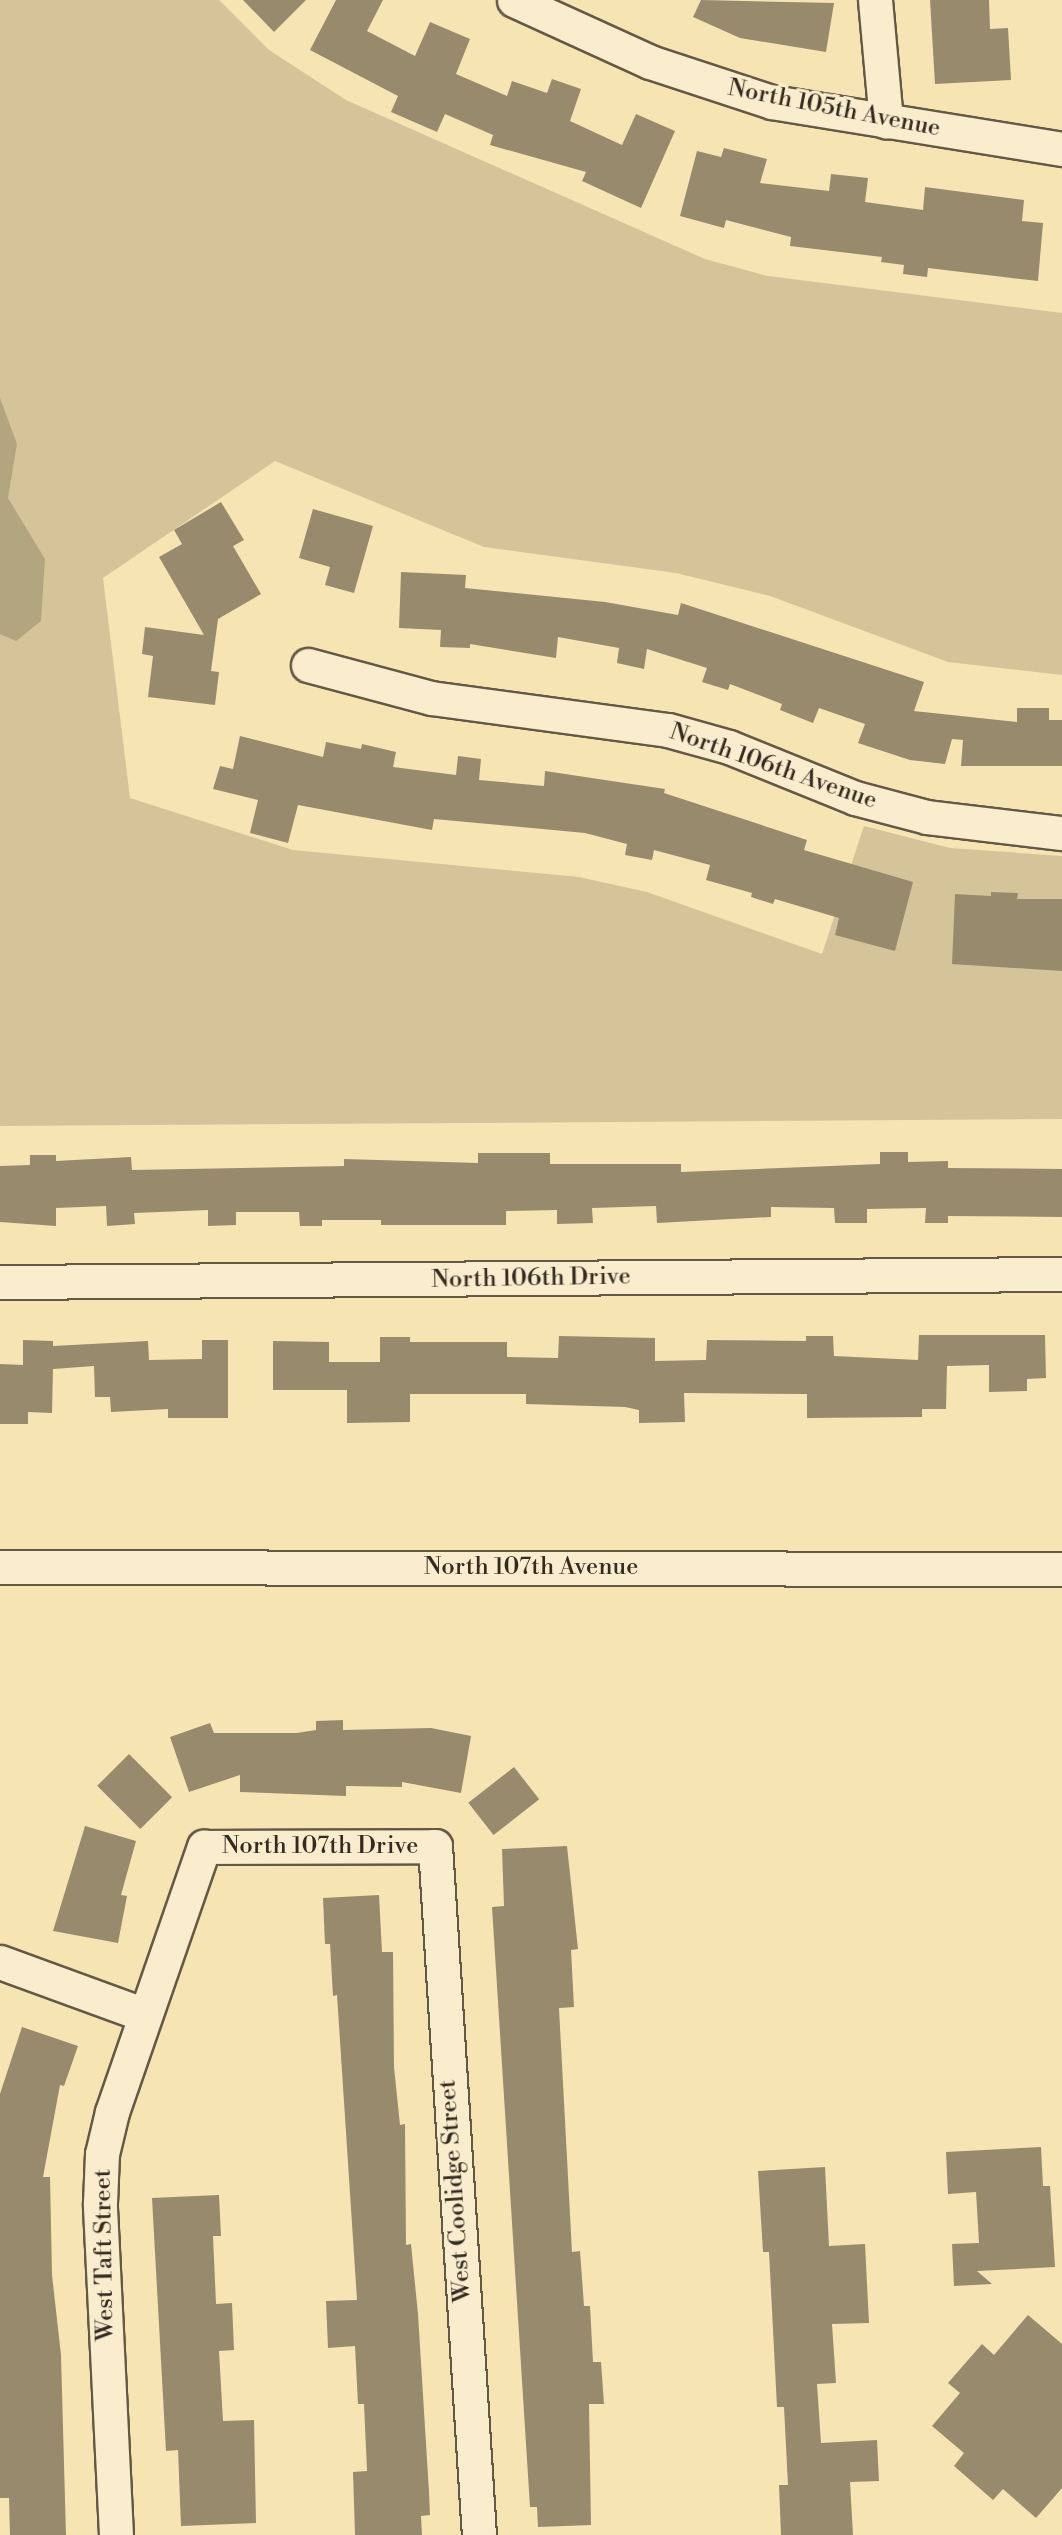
<!DOCTYPE html>
<style>
body{margin:0}
#map{position:relative;width:1062px;height:2535px;overflow:hidden;background:#f6e4b3;font-family:"Libre Bodoni",serif}
div>[style]{position:absolute}
.green>*{inset:0;background:#d5c49a}
.water>*{inset:0;background:#b4a581}
.building>*{inset:0;background:#988b6d;transform-origin:0 0}
.roads{filter:drop-shadow(2px 0 #645846) drop-shadow(-2px 0 #645846) drop-shadow(0 2px #645846) drop-shadow(0 -2px #645846)}
.street>*{height:33px;margin:-16.5px;padding:0 16.5px;transform-origin:16.5px;border-radius:16.5px;background:#f9edce}
.secondary>*{height:33px;margin:-16.5px;padding:0 16.5px;transform-origin:16.5px;border-radius:16.5px;background:#f9edce}
span{translate:-50% -50%;white-space:nowrap;text-align:center;line-height:1.15;-webkit-text-stroke:6px #f9edce;paint-order:stroke}
.street-label{font-size:24px;color:#332a21}
</style>
<div id="map">
<div class="green">
<i style="clip-path:polygon(0 0,219px 0,269px 50px,346px 100px,705px 259px,768px 276px,1062px 313px,1062px 675px,948px 662px,770px 596px,676px 573px,484px 547px,275px 461px,103px 578px,130px 798px,293px 850px,579px 877px,647px 892px,822px 954px,864px 826px,950px 848px,1062px 856px,1062px 1119px,0 1126px)"></i>
</div>
<div class="water">
<i style="clip-path:polygon(0 398px,17px 444px,8px 498px,45px 559px,41px 621px,16px 641px,0 634px)"></i>
</div>
<div class="building">
<i style="clip-path:polygon(243px 0,306px 0,274px 32px)"></i>
<i style="clip-path:polygon(336px 0,383px 0,367px 31px,415px 56px,430px 22px,470px 39px,456px 74px,507px 96px,512px 81px,547px 93px,552px 79px,581px 89px,570px 121px,622px 145px,636px 114px,675px 131px,641px 208px,582px 181px,586px 172px,490px 145px,493px 135px,445px 114px,437px 132px,391px 112px,398px 96px,310px 50px)"></i>
<i style="clip-path:polygon(701px 0,834px 3px,826px 52px,740px 38px,693px 17px)"></i>
<i style="clip-path:polygon(930px 0,989px 0,990px 29px,1008px 28px,1011px 80px,935px 84px)"></i>
<i style="clip-path:polygon(724px 148px,767px 159px,760px 183px,829px 191px,831px 174px,868px 178px,865px 202px,923px 210px,925px 187px,1024px 200px,1022px 221px,1043px 223px,1038px 281px,928px 268px,927px 277px,903px 274px,904px 265px,881px 262px,882px 257px,790px 246px,791px 237px,726px 220px,724px 228px,680px 216px,697px 151px,721px 157px)"></i>
<i style="clip-path:polygon(221px 502px,244px 540px,233px 546px,261px 594px,218px 619px,211px 671px,219px 672px,215px 705px,148px 697px,153px 656px,142px 654px,145px 627px,204px 635px,159px 557px,182px 544px,174px 530px)"></i>
<i style="clip-path:polygon(313px 509px,373px 526px,354px 593px,325px 585px,330px 567px,299px 558px)"></i>
<i style="clip-path:polygon(401px 572px,466px 575px,465px 588px,605px 602px,678px 615px,681px 603px,924px 682px,914px 711px,1017px 722px,1017px 708px,1049px 708px,1049px 720px,1062px 720px,1062px 766px,961px 766px,963px 740px,952px 739px,945px 764px,910px 760px,858px 743px,865px 724px,819px 708px,813px 723px,780px 710px,782px 704px,730px 684px,728px 690px,702px 682px,707px 668px,647px 649px,644px 669px,617px 663px,619px 648px,558px 637px,556px 658px,470px 644px,470px 648px,440px 647px,441px 630px,399px 628px)"></i>
<i style="clip-path:polygon(240px 736px,323px 757px,326px 742px,361px 749px,362px 744px,396px 752px,393px 767px,456px 775px,458px 756px,481px 759px,479px 780px,544px 786px,545px 771px,665px 789px,664px 793px,807px 840px,804px 850px,913px 882px,895px 951px,835px 935px,839px 918px,775px 899px,773px 904px,751px 897px,752px 893px,706px 880px,710px 865px,654px 850px,652px 860px,625px 855px,627px 844px,585px 833px,434px 819px,432px 830px,298px 805px,288px 843px,250px 833px,258px 800px,213px 789px,220px 766px,233px 769px)"></i>
<i style="clip-path:polygon(991px 892px,1018px 893px,1017px 899px,1062px 899px,1062px 971px,952px 964px,955px 894px,991px 896px)"></i>
<i style="clip-path:polygon(880px 1152px,908px 1152px,908px 1162px,948px 1161px,948px 1168px,1062px 1169px,1062px 1217px,948px 1216px,948px 1223px,925px 1223px,926px 1208px,867px 1209px,867px 1223px,835px 1223px,834px 1208px,771px 1207px,771px 1217px,657px 1223px,656px 1206px,592px 1208px,593px 1223px,557px 1224px,557px 1210px,506px 1211px,506px 1225px,381px 1225px,381px 1220px,322px 1220px,322px 1226px,300px 1226px,299px 1212px,236px 1212px,236px 1225px,208px 1226px,208px 1210px,134px 1213px,135px 1224px,107px 1226px,106px 1206px,56px 1208px,56px 1226px,0 1222px,0 1166px,30px 1165px,30px 1155px,56px 1155px,56px 1161px,131px 1157px,132px 1170px,344px 1166px,344px 1159px,478px 1163px,478px 1153px,550px 1153px,550px 1164px,681px 1164px,681px 1172px,880px 1164px)"></i>
<i style="clip-path:polygon(919px 1335px,1045px 1335px,1046px 1378px,1027px 1379px,1027px 1391px,989px 1392px,989px 1365px,947px 1366px,946px 1409px,922px 1409px,922px 1417px,807px 1418px,807px 1394px,684px 1393px,685px 1422px,639px 1423px,639px 1410px,625px 1407px,526px 1404px,526px 1394px,410px 1394px,410px 1422px,347px 1423px,347px 1390px,273px 1390px,273px 1341px,329px 1342px,329px 1362px,380px 1362px,380px 1337px,410px 1337px,410px 1342px,507px 1342px,507px 1357px,558px 1358px,559px 1336px,655px 1338px,655px 1361px,706px 1360px,707px 1340px,806px 1341px,806px 1336px,833px 1336px,834px 1356px,918px 1360px)"></i>
<i style="clip-path:polygon(23px 1340px,53px 1341px,53px 1346px,148px 1341px,149px 1360px,202px 1359px,202px 1340px,228px 1340px,228px 1418px,168px 1418px,168px 1409px,111px 1412px,110px 1397px,95px 1397px,94px 1366px,53px 1369px,52px 1413px,28px 1412px,28px 1424px,0 1424px,0 1364px,23px 1365px)"></i>
<i style="clip-path:polygon(343px 1720px,343px 1730px,431px 1728px,471px 1736px,461px 1793px,402px 1782px,402px 1787px,346px 1786px,346px 1796px,240px 1792px,240px 1775px,189px 1792px,170px 1737px,210px 1723px,214px 1733px,297px 1733px,316px 1730px,316px 1721px)"></i>
<i style="left:129px;top:1754px;width:61px;height:45px;rotate:45deg"></i>
<i style="left:514px;top:1767px;width:41px;height:58px;rotate:52deg"></i>
<i style="clip-path:polygon(85px 1826px,136px 1841px,121px 1895px,127px 1896px,118px 1943px,53px 1931px)"></i>
<i style="clip-path:polygon(567px 1846px,578px 1949px,571px 1950px,574px 2007px,559px 2008px,572px 2252px,580px 2251px,584px 2306px,590px 2306px,593px 2362px,601px 2362px,604px 2404px,589px 2404px,591px 2525px,538px 2527px,537px 2507px,530px 2507px,492px 1907px,504px 1906px,502px 1849px)"></i>
<i style="clip-path:polygon(379px 1895px,382px 1952px,393px 1952px,394px 2067px,400px 2125px,405px 2124px,406px 2245px,411px 2244px,418px 2314px,429px 2492px,430px 2515px,421px 2516px,422px 2535px,355px 2535px,353px 2472px,367px 2471px,364px 2404px,358px 2404px,355px 2346px,328px 2348px,326px 2301px,357px 2300px,337px 1995px,333px 1996px,330px 1944px,325px 1944px,323px 1898px)"></i>
<i style="clip-path:polygon(22px 2027px,78px 2046px,64px 2086px,60px 2085px,43px 2177px,50px 2177px,52px 2275px,61px 2355px,66px 2535px,10px 2535px,9px 2498px,0 2498px,0 2094px)"></i>
<i style="clip-path:polygon(1041px 2147px,1043px 2186px,1050px 2186px,1055px 2267px,977px 2271px,992px 2284px,954px 2286px,952px 2244px,979px 2243px,976px 2192px,948px 2194px,946px 2152px)"></i>
<i style="clip-path:polygon(825px 2167px,829px 2246px,865px 2244px,869px 2323px,832px 2324px,836px 2383px,817px 2384px,821px 2443px,877px 2440px,879px 2481px,850px 2482px,853px 2535px,781px 2535px,779px 2485px,788px 2485px,784px 2407px,777px 2407px,769px 2252px,763px 2252px,758px 2171px)"></i>
<i style="clip-path:polygon(219px 2195px,221px 2236px,213px 2236px,216px 2304px,232px 2303px,234px 2350px,219px 2351px,223px 2421px,254px 2420px,256px 2523px,181px 2526px,178px 2450px,166px 2451px,152px 2198px)"></i>
<i style="clip-path:polygon(1028px 2315px,1062px 2344px,1062px 2488px,1036px 2518px,1003px 2489px,993px 2500px,954px 2466px,964px 2453px,932px 2426px,960px 2393px,948px 2383px,982px 2344px,994px 2355px)"></i>
</div>
<div class="roads">
<div class="street">
<i style="left:514px;top:0;width:149px;rotate:24.5deg"></i>
<i style="left:650px;top:62px;width:128px;rotate:18.2deg"></i>
<i style="left:772px;top:102px;width:294px;rotate:9.2deg"></i>
<i style="left:875px;top:0;width:122px;rotate:84.8deg"></i>
<i style="left:308px;top:665px;width:127px;rotate:15deg"></i>
<i style="left:431px;top:698px;width:239px;rotate:7.7deg"></i>
<i style="left:668px;top:730px;width:63px;rotate:15.6deg"></i>
<i style="left:729px;top:747px;width:136px;rotate:22deg"></i>
<i style="left:855px;top:798px;width:74px;rotate:14.8deg"></i>
<i style="left:927px;top:817px;width:136px;rotate:6.8deg"></i>
<i style="left:0;top:1282px;width:1062px;rotate:-0.43deg"></i>
<i style="left:0;top:1962px;width:154px;rotate:20.1deg"></i>
<i style="left:116px;top:2535px;width:332px;rotate:-92.8deg"></i>
<i style="left:100px;top:2203px;width:49px;rotate:-87.7deg"></i>
<i style="left:102px;top:2154px;width:43px;rotate:-76.6deg"></i>
<i style="left:112px;top:2112px;width:281px;rotate:-70.9deg"></i>
<i style="left:204px;top:1847px;width:231px;rotate:-0.2deg"></i>
<i style="left:435px;top:1846px;width:690px;rotate:86.35deg"></i>
</div>
<div class="secondary">
<i style="left:0;top:1567px;width:1062px;rotate:0.11deg"></i>
</div>
</div>
<div class="street-label">
<span style="left:834px;top:109px;rotate:11deg">North 105th Avenue</span>
<span style="left:773px;top:767px;rotate:19deg">North 106th Avenue</span>
<span style="left:531px;top:1279px;rotate:-1deg">North 106th Drive</span>
<span style="left:531px;top:1568px">North 107th Avenue</span>
<span style="left:320px;top:1847px">North 107th Drive</span>
<span style="left:456px;top:2191px;rotate:-94deg">West Coolidge Street</span>
<span style="left:105px;top:2255px;rotate:-91deg">West Taft Street</span>
</div>
</div>
